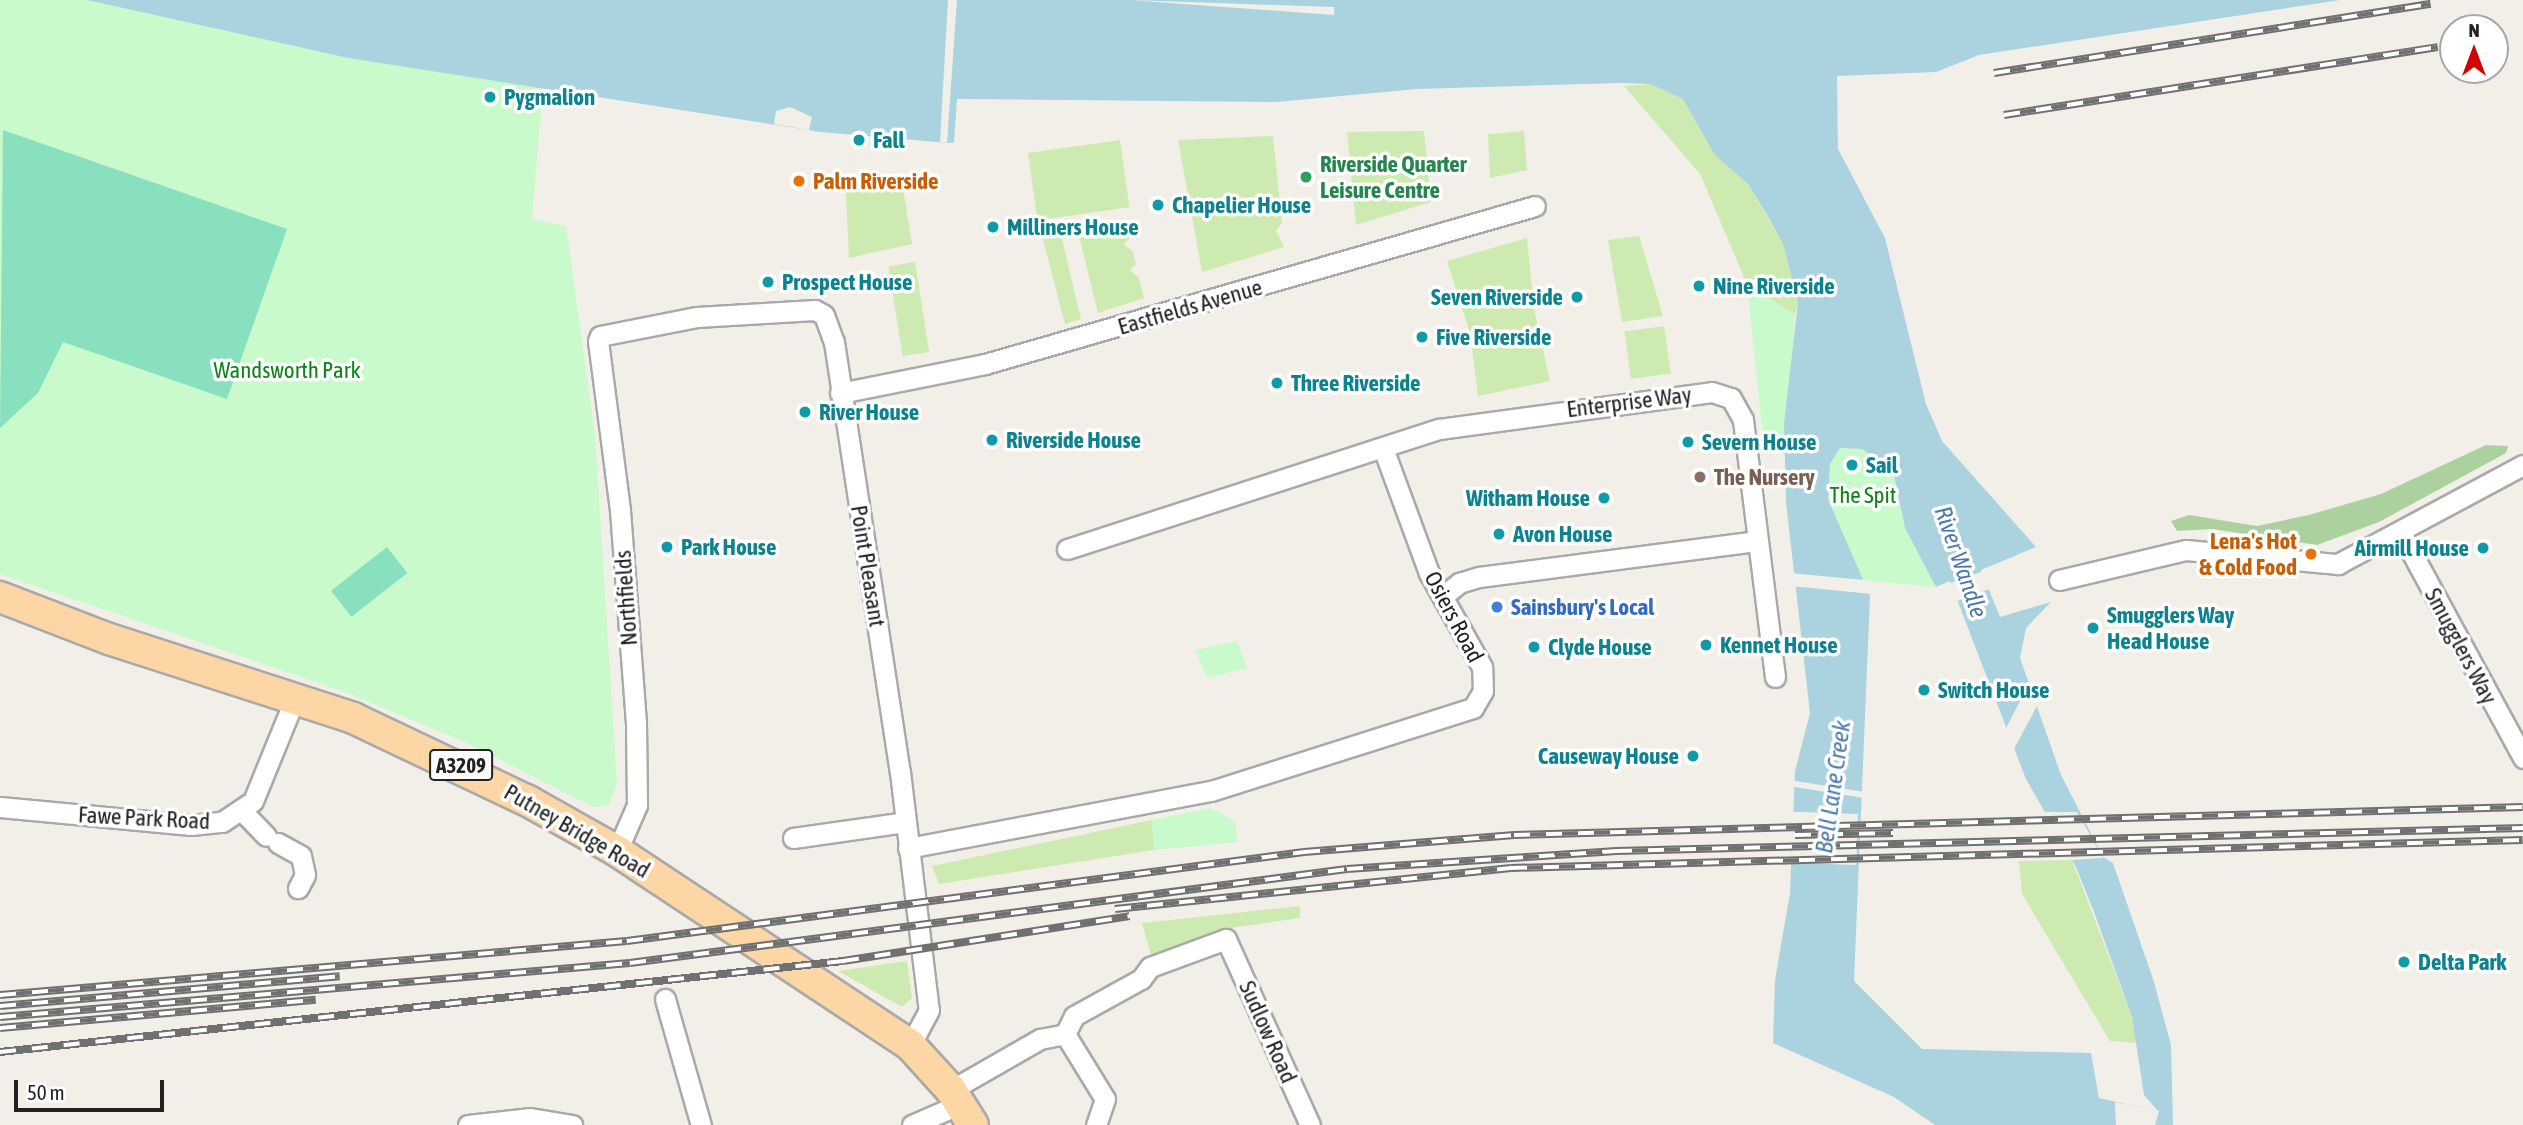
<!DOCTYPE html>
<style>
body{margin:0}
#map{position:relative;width:2523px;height:1125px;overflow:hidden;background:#f2efe9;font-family:"Asap Condensed",sans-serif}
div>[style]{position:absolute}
.grass>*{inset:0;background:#cdebb0;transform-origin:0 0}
.forest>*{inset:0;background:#add19e}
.park>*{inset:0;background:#c8facc}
.pitch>*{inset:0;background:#88e0be;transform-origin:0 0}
.water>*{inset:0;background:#aad3df}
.pier>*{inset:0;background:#f2efe9;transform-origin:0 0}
.roads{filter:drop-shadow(2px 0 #a9a9a9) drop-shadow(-2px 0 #a9a9a9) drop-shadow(0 2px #a9a9a9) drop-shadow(0 -2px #a9a9a9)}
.street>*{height:19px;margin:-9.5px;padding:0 9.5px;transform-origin:9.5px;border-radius:9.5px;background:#fff}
.primary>*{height:30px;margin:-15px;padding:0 15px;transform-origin:15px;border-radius:15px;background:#fcd6a4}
.rail>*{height:8px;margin-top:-4px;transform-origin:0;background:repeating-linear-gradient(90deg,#fff 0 16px,#707070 0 32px);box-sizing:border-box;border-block:2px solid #707070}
.dots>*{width:19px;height:19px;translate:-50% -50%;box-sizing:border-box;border:4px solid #fff;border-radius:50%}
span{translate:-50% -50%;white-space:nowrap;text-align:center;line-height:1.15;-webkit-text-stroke:7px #fff;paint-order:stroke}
.shield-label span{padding:2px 5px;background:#fff;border:2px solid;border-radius:5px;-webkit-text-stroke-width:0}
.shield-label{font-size:21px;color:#222;font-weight:700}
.culture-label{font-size:23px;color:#0d838f;font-weight:700}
.left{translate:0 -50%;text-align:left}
.right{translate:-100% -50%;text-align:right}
.leisure-label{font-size:23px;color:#27864d;font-weight:700}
.food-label{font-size:23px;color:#c56008;font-weight:700}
.street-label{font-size:23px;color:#222}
.park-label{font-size:23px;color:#0c8416}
.education-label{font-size:23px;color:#785e54;font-weight:700}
.shop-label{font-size:23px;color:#366cbe;font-weight:700}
.water-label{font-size:24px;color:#4a7aab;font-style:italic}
.north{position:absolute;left:2439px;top:14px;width:70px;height:70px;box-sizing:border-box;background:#fff;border:2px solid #a7a7a7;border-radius:50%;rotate:0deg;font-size:19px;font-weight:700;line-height:28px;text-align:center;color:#222}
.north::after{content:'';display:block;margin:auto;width:24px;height:32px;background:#d40000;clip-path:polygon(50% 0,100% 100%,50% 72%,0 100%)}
.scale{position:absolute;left:14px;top:1080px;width:150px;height:32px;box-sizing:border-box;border:4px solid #222;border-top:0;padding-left:9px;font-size:21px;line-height:24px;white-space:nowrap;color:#222;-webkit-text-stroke:5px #fff;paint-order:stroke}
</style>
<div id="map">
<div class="grass">
<i style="clip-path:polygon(1650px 84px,1683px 99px,1748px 184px,1783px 244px,1798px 302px,1795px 315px,1747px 284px,1700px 174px,1624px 86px)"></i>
<i style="clip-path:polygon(1424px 131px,1431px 202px,1356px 225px,1347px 132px)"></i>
<i style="clip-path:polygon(1524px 131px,1527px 170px,1490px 178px,1488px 134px)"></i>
<i style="clip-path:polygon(1273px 136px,1282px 223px,1276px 231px,1284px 247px,1202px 272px,1178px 140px)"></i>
<i style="left:1120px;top:140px;width:68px;height:93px;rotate:82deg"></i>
<i style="clip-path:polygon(845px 175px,901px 176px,912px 244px,849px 258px)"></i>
<i style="clip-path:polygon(1128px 223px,1130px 237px,1124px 244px,1133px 252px,1136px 264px,1130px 270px,1139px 278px,1144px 298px,1098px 313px,1079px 236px,1062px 239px,1081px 319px,1065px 324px,1042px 236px)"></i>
<i style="clip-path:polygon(1639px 236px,1663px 316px,1622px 322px,1608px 240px)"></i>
<i style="clip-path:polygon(1527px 238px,1534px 309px,1550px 381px,1478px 396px,1470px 333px,1447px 261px)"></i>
<i style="left:915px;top:262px;width:91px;height:27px;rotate:81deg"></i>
<i style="left:1664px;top:326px;width:48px;height:40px;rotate:82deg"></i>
<i style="clip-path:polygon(1152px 820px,1154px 850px,939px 884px,932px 866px)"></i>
<i style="clip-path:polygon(2072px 860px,2132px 1017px,2137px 1043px,2110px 1041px,2022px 894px,2019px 861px)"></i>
<i style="clip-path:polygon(1300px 906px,1300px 918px,1216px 930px,1153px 962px,1142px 923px)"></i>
<i style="clip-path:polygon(907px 961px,912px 998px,902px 1007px,838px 971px)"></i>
</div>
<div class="forest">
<i style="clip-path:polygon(2486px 445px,2508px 446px,2506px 453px,2379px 522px,2317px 545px,2212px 529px,2177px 531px,2171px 521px,2189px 515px,2257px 526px,2309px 515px,2381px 494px)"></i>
</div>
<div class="park">
<i style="clip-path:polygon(0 0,87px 0,348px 58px,543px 85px,532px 219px,566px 226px,595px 435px,617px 783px,609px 805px,594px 807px,465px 742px,345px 692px,0 574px)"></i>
<i style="clip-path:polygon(1747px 284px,1795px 315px,1785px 455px,1764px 446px)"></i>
<i style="clip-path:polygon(1840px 448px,1862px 449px,1893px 471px,1905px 528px,1936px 587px,1860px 580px,1828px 499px,1830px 464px)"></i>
<i style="clip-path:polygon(1237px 641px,1247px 668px,1207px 678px,1195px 650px)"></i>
<i style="clip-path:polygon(1210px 808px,1235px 821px,1238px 842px,1154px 850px,1152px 820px)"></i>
</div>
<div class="pitch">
<i style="clip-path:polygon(3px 130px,287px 229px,227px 399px,63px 342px,38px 393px,0 428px)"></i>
<i style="left:387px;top:547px;width:33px;height:71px;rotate:52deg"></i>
</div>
<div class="water">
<i style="clip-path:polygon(evenodd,87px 0,2340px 0,1979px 55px,1936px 72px,1837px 76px,1838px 149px,1885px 238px,1926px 404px,1942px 441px,2036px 547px,1981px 570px,2000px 617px,2051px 602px,2026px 628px,2020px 658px,2061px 775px,2103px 857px,2113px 863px,2154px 982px,2171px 1045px,2173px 1125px,1935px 1125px,1894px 1097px,1773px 1043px,1775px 980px,1790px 893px,1795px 771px,1810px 713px,1786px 502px,1784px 424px,1798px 302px,1783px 244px,1767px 215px,1748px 184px,1715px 155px,1683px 99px,1650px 84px,1621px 83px,1417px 89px,1276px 102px,957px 99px,954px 143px,948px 143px,821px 132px,348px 58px,87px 0,1840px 448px,1862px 449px,1893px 471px,1905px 528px,1928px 572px,1936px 587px,1950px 581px,2026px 779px,2076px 867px,2094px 912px,2132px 1017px,2144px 1095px,2158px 1111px,2099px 1098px,2091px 1053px,1922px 1049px,1854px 981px,1870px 596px,1828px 499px,1830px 464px,1840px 448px)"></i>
</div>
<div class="pier">
<i style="clip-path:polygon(948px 0,957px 0,947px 143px,940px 142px)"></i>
<i style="clip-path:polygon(1129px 0,1334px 7px,1334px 15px)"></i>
<i style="clip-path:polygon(790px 107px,812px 117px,809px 130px,774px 124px,776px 111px)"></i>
<i style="clip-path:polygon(1997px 566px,1986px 572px,1992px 588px,1955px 602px,1948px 584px)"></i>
<i style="clip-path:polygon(1790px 573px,1864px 580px,1872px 594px,1790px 586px)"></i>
<i style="clip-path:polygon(2030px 682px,2039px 702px,2012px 753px,2004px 732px)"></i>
<i style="left:1865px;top:792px;width:6px;height:75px;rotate:99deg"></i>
<i style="clip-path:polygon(2041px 812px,2077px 812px,2103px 858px,2072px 860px)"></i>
<i style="left:1858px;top:814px;width:51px;height:65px;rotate:92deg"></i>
<i style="clip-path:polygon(2115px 1102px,2159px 1111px,2155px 1125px,2116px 1125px)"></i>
</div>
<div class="roads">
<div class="street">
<i style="left:840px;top:393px;width:148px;rotate:-11.3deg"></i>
<i style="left:985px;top:364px;width:572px;rotate:-16.03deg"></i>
<i style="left:2401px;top:533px;width:256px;rotate:61.5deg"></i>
<i style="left:1067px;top:549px;width:391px;rotate:-17.9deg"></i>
<i style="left:1439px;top:429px;width:275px;rotate:-7.7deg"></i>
<i style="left:1712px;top:392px;width:20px;rotate:18deg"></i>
<i style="left:1731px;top:398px;width:25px;rotate:61deg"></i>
<i style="left:1743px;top:420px;width:259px;rotate:82.9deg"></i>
<i style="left:2059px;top:580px;width:130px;rotate:-13.3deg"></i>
<i style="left:2186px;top:550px;width:153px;rotate:5.3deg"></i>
<i style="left:2338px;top:564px;width:210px;rotate:-28.2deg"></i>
<i style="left:1443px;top:596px;width:21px;rotate:-39deg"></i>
<i style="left:1459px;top:583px;width:21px;rotate:-17deg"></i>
<i style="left:1479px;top:577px;width:281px;rotate:-7.4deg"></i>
<i style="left:0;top:807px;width:192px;rotate:5.4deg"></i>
<i style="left:191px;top:825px;width:31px;rotate:-6deg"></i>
<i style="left:222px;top:822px;width:37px;rotate:-34deg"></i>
<i style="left:253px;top:801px;width:111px;rotate:-67.8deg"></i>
<i style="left:243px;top:812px;width:33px;rotate:46deg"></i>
<i style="left:793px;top:838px;width:113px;rotate:-8.1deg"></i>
<i style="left:278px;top:843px;width:26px;rotate:29deg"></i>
<i style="left:301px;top:856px;width:19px;rotate:78deg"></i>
<i style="left:305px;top:875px;width:15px;rotate:118deg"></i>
<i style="left:908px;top:848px;width:308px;rotate:-10.7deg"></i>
<i style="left:1211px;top:791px;width:275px;rotate:-17.6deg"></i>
<i style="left:1473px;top:708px;width:20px;rotate:-60deg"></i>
<i style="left:1483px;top:691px;width:24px;rotate:-92deg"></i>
<i style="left:1482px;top:667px;width:108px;rotate:-119.4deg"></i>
<i style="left:1429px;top:573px;width:133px;rotate:-110.2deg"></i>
<i style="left:617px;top:851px;width:50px;rotate:-66.5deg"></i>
<i style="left:637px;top:805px;width:82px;rotate:-90.7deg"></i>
<i style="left:636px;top:723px;width:214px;rotate:-94.3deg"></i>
<i style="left:620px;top:510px;width:170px;rotate:-97.4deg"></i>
<i style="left:598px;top:341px;width:5px;rotate:-68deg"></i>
<i style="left:600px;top:336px;width:99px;rotate:-11.1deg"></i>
<i style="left:697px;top:317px;width:118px;rotate:-3.4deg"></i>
<i style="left:815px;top:310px;width:10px;rotate:29deg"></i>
<i style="left:824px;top:315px;width:29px;rotate:70deg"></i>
<i style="left:834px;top:342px;width:435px;rotate:81.3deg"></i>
<i style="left:900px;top:772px;width:240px;rotate:83.1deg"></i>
<i style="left:929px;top:1010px;width:40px;rotate:118deg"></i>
<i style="left:665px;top:999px;width:131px;rotate:74.1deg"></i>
<i style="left:1065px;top:1034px;width:20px;rotate:-63deg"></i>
<i style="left:1074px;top:1016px;width:77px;rotate:-28.9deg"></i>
<i style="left:1141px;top:979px;width:15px;rotate:-53deg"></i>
<i style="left:1150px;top:967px;width:81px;rotate:-20.2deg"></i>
<i style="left:1226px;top:939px;width:204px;rotate:65.7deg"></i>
<i style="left:1065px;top:1034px;width:76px;rotate:58.4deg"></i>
<i style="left:1105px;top:1099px;width:28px;rotate:109deg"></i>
<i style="left:951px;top:1090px;width:103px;rotate:-29.8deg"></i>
<i style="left:1040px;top:1039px;width:25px;rotate:-11deg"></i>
<i style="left:468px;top:1125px;width:61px;rotate:-6.5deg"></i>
<i style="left:529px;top:1118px;width:44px;rotate:9.2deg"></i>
<i style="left:912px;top:1125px;width:52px;rotate:-23.6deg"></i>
</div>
<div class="primary">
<i style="left:0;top:597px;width:117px;rotate:21.1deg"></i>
<i style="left:109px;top:639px;width:256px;rotate:17.9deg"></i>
<i style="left:353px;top:718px;width:194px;rotate:25.4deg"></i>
<i style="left:528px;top:801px;width:102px;rotate:29.3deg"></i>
<i style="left:617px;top:851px;width:351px;rotate:33.5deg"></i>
<i style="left:910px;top:1045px;width:61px;rotate:47.7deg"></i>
<i style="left:951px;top:1090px;width:41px;rotate:57.8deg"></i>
</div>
</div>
<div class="rail">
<i style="left:1994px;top:73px;width:442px;rotate:-9deg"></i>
<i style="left:2004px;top:115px;width:439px;rotate:-8.9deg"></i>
<i style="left:1795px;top:835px;width:98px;rotate:-1.2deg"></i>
<i style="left:1115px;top:909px;width:398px;rotate:-5.9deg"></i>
<i style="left:1511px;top:868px;width:1012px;rotate:-1.58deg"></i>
<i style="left:0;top:995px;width:629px;rotate:-4.92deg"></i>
<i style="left:627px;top:941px;width:683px;rotate:-7.49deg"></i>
<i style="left:1304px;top:852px;width:211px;rotate:-4.6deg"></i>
<i style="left:1514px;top:835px;width:1009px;rotate:-1.59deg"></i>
<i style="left:0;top:1006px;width:341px;rotate:-5deg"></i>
<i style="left:0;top:1017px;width:632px;rotate:-4.9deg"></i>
<i style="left:630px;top:963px;width:723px;rotate:-7.47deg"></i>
<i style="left:1347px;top:869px;width:270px;rotate:-3.8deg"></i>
<i style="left:1616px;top:851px;width:907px;rotate:-1.45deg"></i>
<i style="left:0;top:1028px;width:317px;rotate:-5.1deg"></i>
<i style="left:0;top:1052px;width:848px;rotate:-6.16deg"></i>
<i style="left:843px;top:961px;width:290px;rotate:-8.9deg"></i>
</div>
<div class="dots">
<i style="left:490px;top:97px;background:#0f9aa8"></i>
<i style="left:859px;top:140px;background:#0f9aa8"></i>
<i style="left:1306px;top:177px;background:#2e9e5b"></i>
<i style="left:799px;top:181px;background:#e8710a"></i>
<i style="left:1158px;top:205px;background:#0f9aa8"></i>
<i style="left:993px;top:227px;background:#0f9aa8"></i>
<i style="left:768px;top:282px;background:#0f9aa8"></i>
<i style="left:1699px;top:286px;background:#0f9aa8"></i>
<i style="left:1577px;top:297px;background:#0f9aa8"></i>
<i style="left:1422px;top:337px;background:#0f9aa8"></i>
<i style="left:1277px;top:383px;background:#0f9aa8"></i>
<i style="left:805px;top:412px;background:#0f9aa8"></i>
<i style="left:992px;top:440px;background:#0f9aa8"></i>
<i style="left:1688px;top:442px;background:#0f9aa8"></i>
<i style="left:1852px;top:465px;background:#0f9aa8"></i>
<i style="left:1700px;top:477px;background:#8d6e63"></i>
<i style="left:1604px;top:498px;background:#0f9aa8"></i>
<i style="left:1499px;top:534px;background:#0f9aa8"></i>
<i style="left:667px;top:547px;background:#0f9aa8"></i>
<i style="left:2483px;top:548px;background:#0f9aa8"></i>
<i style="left:2311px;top:554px;background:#e8710a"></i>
<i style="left:1497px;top:607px;background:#3f7fe0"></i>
<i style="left:2093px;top:628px;background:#0f9aa8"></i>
<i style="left:1706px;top:645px;background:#0f9aa8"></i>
<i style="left:1534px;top:647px;background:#0f9aa8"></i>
<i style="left:1924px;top:690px;background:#0f9aa8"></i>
<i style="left:1693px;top:756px;background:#0f9aa8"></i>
<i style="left:2404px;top:962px;background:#0f9aa8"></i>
</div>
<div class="shield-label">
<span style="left:461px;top:765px">A3209</span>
</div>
<div class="culture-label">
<span class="left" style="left:504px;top:97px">Pygmalion</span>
<span class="left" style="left:873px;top:140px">Fall</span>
<span class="left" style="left:1172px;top:205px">Chapelier House</span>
<span class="left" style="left:1007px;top:227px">Milliners House</span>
<span class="left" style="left:782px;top:282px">Prospect House</span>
<span class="left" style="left:1713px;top:286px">Nine Riverside</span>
<span class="right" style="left:1563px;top:297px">Seven Riverside</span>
<span class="left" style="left:1436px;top:337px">Five Riverside</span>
<span class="left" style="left:1291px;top:383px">Three Riverside</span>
<span class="left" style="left:819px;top:412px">River House</span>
<span class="left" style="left:1006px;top:440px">Riverside House</span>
<span class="left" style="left:1702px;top:442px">Severn House</span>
<span class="left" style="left:1866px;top:465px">Sail</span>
<span class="right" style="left:1590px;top:498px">Witham House</span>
<span class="left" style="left:1513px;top:534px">Avon House</span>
<span class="left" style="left:681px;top:547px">Park House</span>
<span class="right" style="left:2469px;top:548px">Airmill House</span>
<span class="left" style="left:2107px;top:628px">Smugglers Way<br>Head House</span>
<span class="left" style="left:1720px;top:645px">Kennet House</span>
<span class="left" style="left:1548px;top:647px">Clyde House</span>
<span class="left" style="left:1938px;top:690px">Switch House</span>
<span class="right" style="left:1679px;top:756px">Causeway House</span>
<span class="left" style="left:2418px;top:962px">Delta Park</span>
</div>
<div class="leisure-label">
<span class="left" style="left:1320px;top:177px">Riverside Quarter<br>Leisure Centre</span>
</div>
<div class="food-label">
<span class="left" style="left:813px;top:181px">Palm Riverside</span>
<span class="right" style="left:2297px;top:554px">Lena's Hot<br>&amp; Cold Food</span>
</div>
<div class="street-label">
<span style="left:1190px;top:307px;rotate:-16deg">Eastfields Avenue</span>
<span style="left:1629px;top:402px;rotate:-7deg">Enterprise Way</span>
<span style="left:868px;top:566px;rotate:81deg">Point Pleasant</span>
<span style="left:626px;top:598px;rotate:-94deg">Northfields</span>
<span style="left:1454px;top:617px;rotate:62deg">Osiers Road</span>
<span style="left:2461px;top:646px;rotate:62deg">Smugglers Way</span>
<span style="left:144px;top:818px;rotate:3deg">Fawe Park Road</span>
<span style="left:577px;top:831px;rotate:30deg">Putney Bridge Road</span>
<span style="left:1268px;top:1032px;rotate:66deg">Sudlow Road</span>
</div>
<div class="park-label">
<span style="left:287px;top:370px">Wandsworth Park</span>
<span style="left:1863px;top:495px">The Spit</span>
</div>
<div class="education-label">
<span class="left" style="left:1714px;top:477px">The Nursery</span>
</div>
<div class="shop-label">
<span class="left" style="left:1511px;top:607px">Sainsbury's Local</span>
</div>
<div class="water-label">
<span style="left:1961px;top:562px;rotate:71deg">River Wandle</span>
<span style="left:1833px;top:787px;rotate:-82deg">Bell Lane Creek</span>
</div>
<div class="north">N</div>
<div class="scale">50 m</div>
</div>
